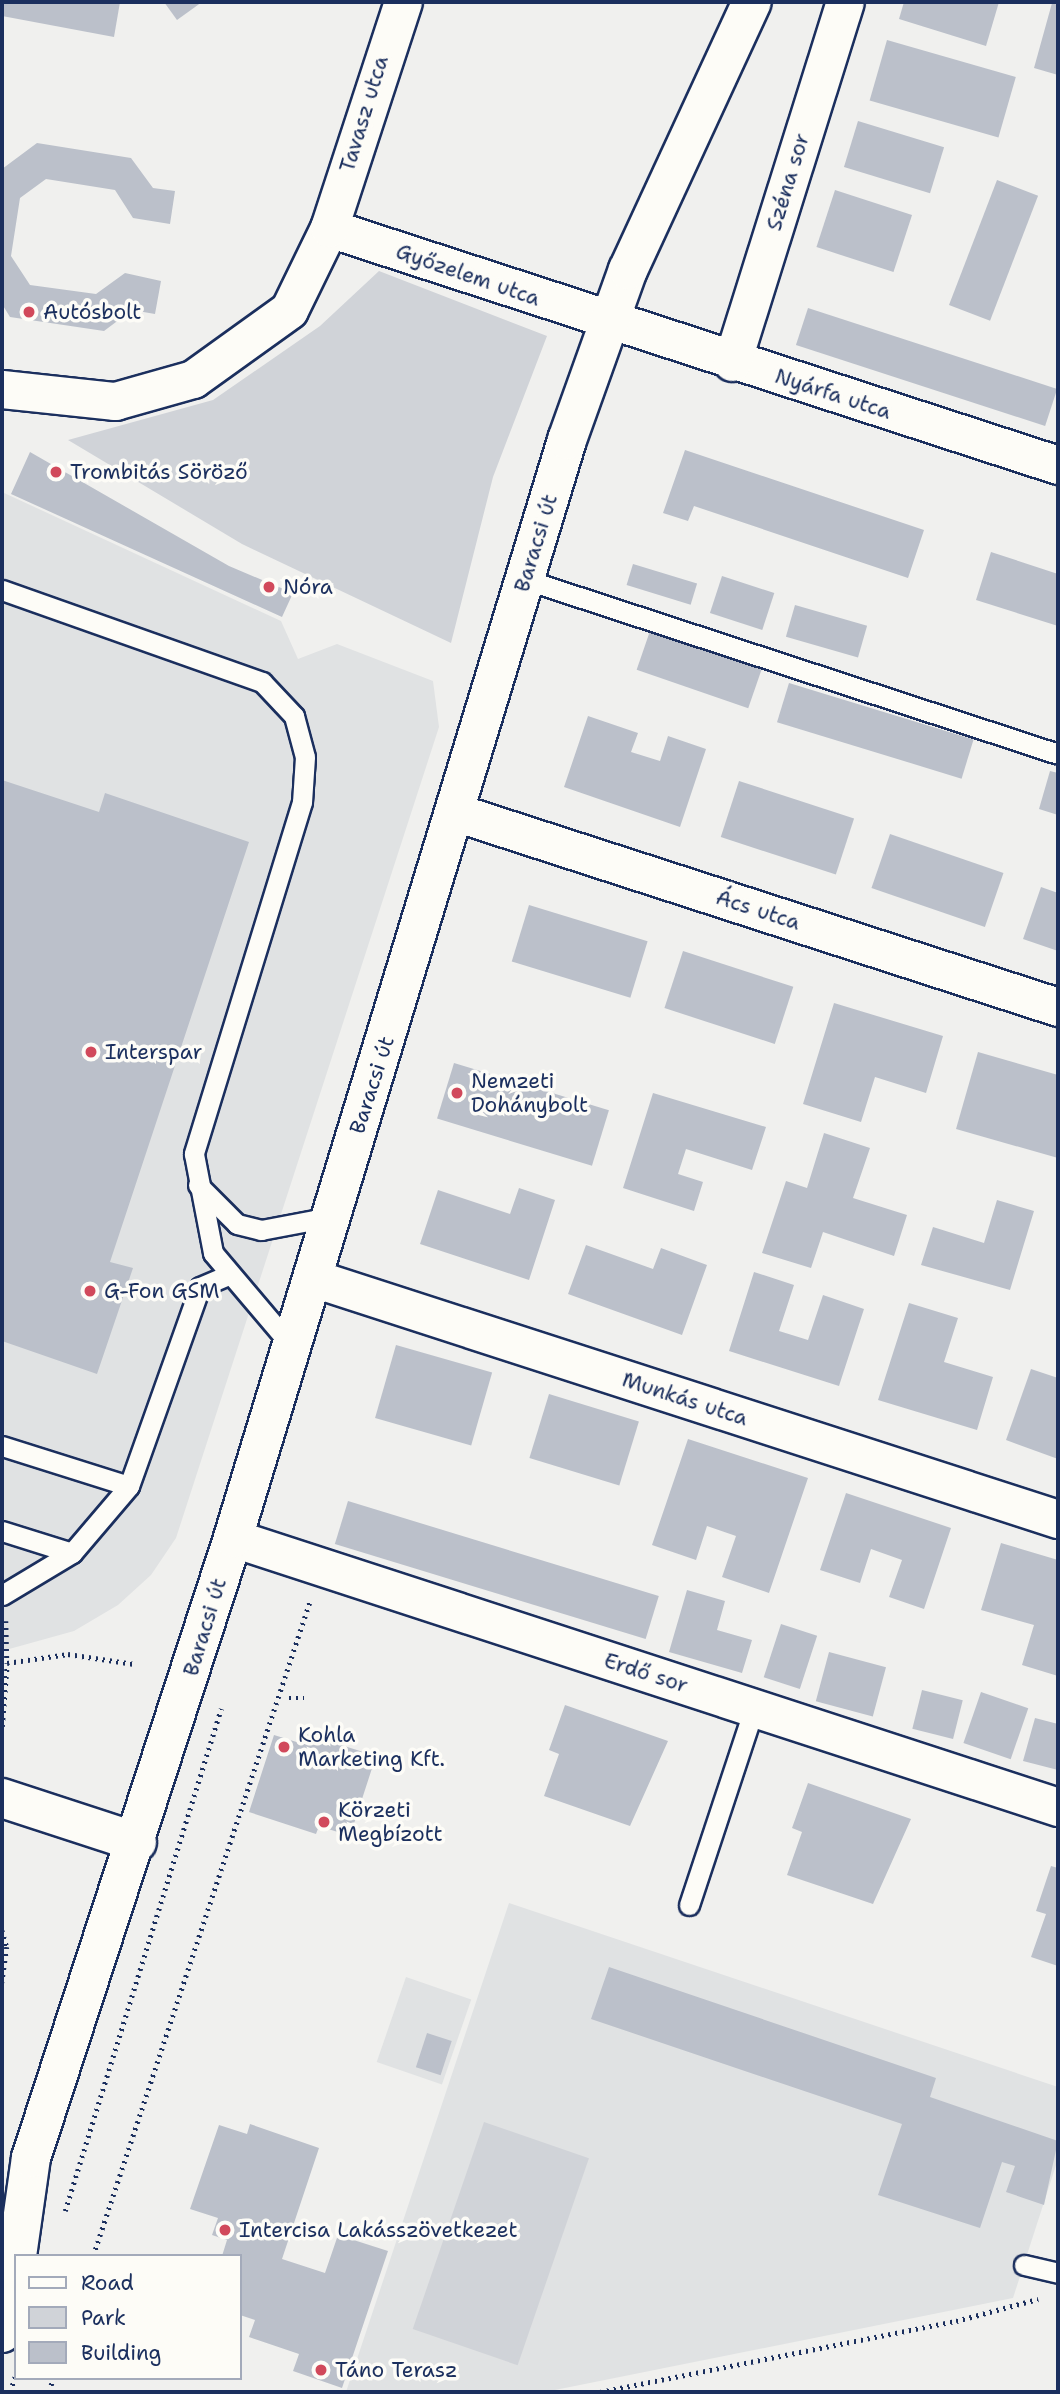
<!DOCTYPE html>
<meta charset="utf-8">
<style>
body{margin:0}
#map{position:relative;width:1060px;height:2394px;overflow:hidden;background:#f0f0ee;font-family:"Shantell Sans",sans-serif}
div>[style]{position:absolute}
.built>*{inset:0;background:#e0e2e3;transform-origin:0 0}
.green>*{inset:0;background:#d0d3d8;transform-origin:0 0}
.building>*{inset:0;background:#bbc0ca;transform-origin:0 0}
.path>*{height:4.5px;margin-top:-2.25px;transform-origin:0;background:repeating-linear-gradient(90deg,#1b2f5e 0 2px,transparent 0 7px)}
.roads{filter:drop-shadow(2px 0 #1b2f5e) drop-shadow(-2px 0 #1b2f5e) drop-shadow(0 2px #1b2f5e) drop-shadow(0 -2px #1b2f5e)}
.service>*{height:19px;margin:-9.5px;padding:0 9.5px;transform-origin:9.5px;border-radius:9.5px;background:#fdfcf7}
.minor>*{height:37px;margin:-18.5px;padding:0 18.5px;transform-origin:18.5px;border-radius:18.5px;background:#fdfcf7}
.tertiary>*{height:38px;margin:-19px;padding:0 19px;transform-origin:19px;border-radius:19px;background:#fdfcf7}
.dots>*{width:19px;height:19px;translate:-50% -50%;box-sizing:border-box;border:4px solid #fdfcf7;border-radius:50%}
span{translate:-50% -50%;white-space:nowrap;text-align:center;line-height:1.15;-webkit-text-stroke:7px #fdfcf7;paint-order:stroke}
.street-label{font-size:21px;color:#1b2f5e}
.poi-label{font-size:21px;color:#1b2f5e}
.left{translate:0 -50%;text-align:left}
.frame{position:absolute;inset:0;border:4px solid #1b2f5e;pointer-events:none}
.legend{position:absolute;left:14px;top:2254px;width:228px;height:126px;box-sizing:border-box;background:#fdfcf7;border:2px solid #a3aaba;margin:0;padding:9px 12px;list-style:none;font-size:21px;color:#1b2f5e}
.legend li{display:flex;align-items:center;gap:14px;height:35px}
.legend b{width:35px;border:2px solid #a3aaba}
</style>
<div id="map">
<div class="built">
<i style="clip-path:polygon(2px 492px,281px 621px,298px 659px,337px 644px,433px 681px,439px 727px,176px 1538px,151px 1575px,118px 1605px,74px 1631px,2px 1651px)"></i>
<i style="clip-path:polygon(509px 1903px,1058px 2087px,1058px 2159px,1013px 2298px,545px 2392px,346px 2392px)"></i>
<i style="left:406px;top:1977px;width:69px;height:90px;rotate:19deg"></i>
</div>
<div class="green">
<i style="clip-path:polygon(379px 271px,547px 336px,493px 477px,451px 643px,242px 544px,68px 440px,213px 400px,320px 326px)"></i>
<i style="left:484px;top:2122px;width:111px;height:219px;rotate:19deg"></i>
</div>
<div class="building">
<i style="clip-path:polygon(2px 2px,120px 2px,114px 37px,2px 16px)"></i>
<i style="clip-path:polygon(164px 2px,202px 2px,177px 20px)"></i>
<i style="clip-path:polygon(904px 2px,999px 2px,986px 46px,899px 19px)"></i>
<i style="clip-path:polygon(1052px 3px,1058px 5px,1058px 75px,1034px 68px)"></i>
<i style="left:887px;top:40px;width:134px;height:63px;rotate:16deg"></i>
<i style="left:858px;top:121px;width:90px;height:48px;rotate:17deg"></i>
<i style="clip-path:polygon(37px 143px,131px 158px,153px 188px,175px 191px,170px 224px,133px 218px,115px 190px,46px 179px,20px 198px,11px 256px,30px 285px,96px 294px,125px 273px,161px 281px,155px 314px,132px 310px,104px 331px,10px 317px,2px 304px,2px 169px)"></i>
<i style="left:997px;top:180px;width:44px;height:134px;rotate:21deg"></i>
<i style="left:835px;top:190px;width:81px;height:60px;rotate:18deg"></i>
<i style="left:808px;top:308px;width:262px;height:39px;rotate:18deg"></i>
<i style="clip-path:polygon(685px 450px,924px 530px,908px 578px,694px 506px,688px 521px,663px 513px)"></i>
<i style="clip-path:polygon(30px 452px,229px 566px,293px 593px,282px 617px,11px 494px)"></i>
<i style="clip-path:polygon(991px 552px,1058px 574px,1058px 626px,976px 600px)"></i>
<i style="left:633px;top:564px;width:67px;height:22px;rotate:17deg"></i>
<i style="left:722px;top:576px;width:55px;height:39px;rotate:18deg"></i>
<i style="left:795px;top:605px;width:75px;height:33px;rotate:16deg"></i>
<i style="left:650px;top:631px;width:118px;height:41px;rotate:19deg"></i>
<i style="left:789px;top:683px;width:193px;height:41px;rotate:17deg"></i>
<i style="clip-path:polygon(588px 716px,638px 733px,631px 752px,660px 761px,668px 736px,706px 749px,680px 827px,564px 787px)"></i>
<i style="clip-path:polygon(1050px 771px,1058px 773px,1058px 815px,1039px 809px)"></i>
<i style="clip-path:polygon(2px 780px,99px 812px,105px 793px,249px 842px,110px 1262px,133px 1268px,97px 1374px,2px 1341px)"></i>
<i style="left:739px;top:781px;width:121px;height:59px;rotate:18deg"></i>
<i style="left:890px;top:834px;width:120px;height:57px;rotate:19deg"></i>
<i style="clip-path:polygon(1041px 887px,1058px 893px,1058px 951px,1023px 939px)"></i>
<i style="left:529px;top:905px;width:124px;height:59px;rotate:17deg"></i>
<i style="left:683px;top:951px;width:116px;height:60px;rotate:18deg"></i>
<i style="clip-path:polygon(834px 1003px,943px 1036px,926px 1093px,875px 1077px,861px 1122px,803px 1104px)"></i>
<i style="clip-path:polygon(978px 1052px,1058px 1075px,1058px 1158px,956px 1129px)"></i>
<i style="left:454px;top:1063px;width:162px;height:58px;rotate:17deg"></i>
<i style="clip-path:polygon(653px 1093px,766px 1127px,752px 1170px,686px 1149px,678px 1174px,703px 1182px,694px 1211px,623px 1188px)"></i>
<i style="clip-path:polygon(824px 1133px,870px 1148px,853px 1198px,907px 1215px,894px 1256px,823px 1232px,811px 1268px,762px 1253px,786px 1181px,807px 1188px)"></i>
<i style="clip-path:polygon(519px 1188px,555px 1200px,529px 1280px,420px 1244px,438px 1190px,510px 1214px)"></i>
<i style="clip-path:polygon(997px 1200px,1034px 1211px,1010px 1290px,921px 1265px,933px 1227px,984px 1243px)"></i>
<i style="clip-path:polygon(586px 1245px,653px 1269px,661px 1248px,707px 1265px,682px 1335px,568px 1294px)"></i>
<i style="clip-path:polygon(754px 1272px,794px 1285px,779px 1331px,808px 1340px,823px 1295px,864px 1309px,839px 1386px,729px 1351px)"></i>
<i style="clip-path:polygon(909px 1303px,958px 1318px,944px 1362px,993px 1377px,977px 1430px,878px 1400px)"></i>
<i style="left:396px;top:1345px;width:100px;height:76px;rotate:16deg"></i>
<i style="clip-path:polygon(1031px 1369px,1058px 1378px,1058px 1459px,1006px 1440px)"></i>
<i style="left:549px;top:1394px;width:94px;height:67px;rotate:17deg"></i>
<i style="clip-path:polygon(688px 1439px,808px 1478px,769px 1593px,722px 1577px,736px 1536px,707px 1526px,696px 1560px,652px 1545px)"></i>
<i style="clip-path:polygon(846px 1493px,951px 1528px,924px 1609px,889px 1597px,902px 1560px,871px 1549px,860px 1583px,820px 1570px)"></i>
<i style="left:348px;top:1501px;width:325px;height:45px;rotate:17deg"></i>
<i style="clip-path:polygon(1001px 1543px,1058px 1560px,1058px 1676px,1022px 1665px,1034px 1625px,981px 1610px)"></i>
<i style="clip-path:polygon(687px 1590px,725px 1601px,717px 1630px,752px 1640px,742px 1673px,669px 1652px)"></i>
<i style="left:781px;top:1624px;width:38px;height:56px;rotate:18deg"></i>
<i style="left:829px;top:1652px;width:59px;height:51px;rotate:15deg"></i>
<i style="left:922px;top:1690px;width:42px;height:40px;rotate:14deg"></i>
<i style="left:981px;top:1692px;width:50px;height:54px;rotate:19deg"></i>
<i style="clip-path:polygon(565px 1705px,668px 1741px,630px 1826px,544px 1796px,559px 1754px,549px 1750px)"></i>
<i style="clip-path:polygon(1035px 1718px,1058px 1724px,1058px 1770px,1023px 1761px)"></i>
<i style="clip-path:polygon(306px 1734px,376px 1756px,350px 1836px,319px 1826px,316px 1834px,249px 1812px,274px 1735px,303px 1744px)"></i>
<i style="clip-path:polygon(808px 1783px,911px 1819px,873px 1904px,787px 1875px,802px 1832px,792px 1828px)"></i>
<i style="clip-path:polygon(1051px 1866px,1058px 1868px,1058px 1966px,1031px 1957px,1046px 1914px,1036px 1911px)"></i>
<i style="clip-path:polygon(609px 1967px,936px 2078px,930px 2097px,1058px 2141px,1044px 2205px,1006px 2192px,1015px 2166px,1002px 2162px,980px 2228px,878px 2195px,902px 2124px,591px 2019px)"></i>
<i style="left:427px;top:2033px;width:26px;height:36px;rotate:18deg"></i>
<i style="clip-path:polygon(250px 2124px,319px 2148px,282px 2259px,325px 2273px,338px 2235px,388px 2251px,342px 2388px,293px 2371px,299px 2354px,249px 2337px,255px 2320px,240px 2315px,240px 2256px,222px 2256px,227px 2240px,212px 2235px,218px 2218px,190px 2209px,219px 2125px,247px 2134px)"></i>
</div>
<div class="path">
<i style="left:6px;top:1621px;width:42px;rotate:88.6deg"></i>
<i style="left:7px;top:1663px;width:62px;rotate:-8.4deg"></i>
<i style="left:68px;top:1654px;width:67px;rotate:8.6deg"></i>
<i style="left:289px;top:1698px;width:15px"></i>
<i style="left:2px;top:1727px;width:64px;rotate:-85.5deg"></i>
<i style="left:2px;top:1930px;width:18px;rotate:74deg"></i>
<i style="left:7px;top:1947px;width:36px;rotate:98deg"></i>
<i style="left:65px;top:2211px;width:526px;rotate:-72.74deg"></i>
<i style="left:93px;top:2256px;width:690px;rotate:-71.67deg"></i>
<i style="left:10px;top:2392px;width:20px;rotate:-72deg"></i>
<i style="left:49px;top:2392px;width:15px;rotate:-74deg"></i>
<i style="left:600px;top:2392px;width:363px;rotate:-11.3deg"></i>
<i style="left:956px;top:2321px;width:85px;rotate:-15deg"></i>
</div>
<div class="roads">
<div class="service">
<i style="left:524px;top:579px;width:562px;rotate:18.14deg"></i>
<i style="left:2px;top:590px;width:276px;rotate:19.5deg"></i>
<i style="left:262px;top:682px;width:47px;rotate:46.7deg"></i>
<i style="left:294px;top:716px;width:42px;rotate:75deg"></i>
<i style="left:305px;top:757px;width:45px;rotate:93.8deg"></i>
<i style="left:302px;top:802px;width:368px;rotate:107.1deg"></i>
<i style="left:194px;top:1154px;width:101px;rotate:79.1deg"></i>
<i style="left:213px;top:1253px;width:121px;rotate:49.7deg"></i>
<i style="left:198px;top:1185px;width:55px;rotate:45deg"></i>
<i style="left:237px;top:1224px;width:25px;rotate:14deg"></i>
<i style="left:261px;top:1230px;width:70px;rotate:-10.7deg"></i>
<i style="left:2px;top:1446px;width:133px;rotate:17.5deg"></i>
<i style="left:2px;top:1531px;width:73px;rotate:17.4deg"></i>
<i style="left:72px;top:1553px;width:88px;rotate:-49.6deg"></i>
<i style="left:129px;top:1486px;width:211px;rotate:-70.4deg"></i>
<i style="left:200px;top:1287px;width:30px;rotate:-23deg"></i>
<i style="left:2px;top:1595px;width:82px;rotate:-31deg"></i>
<i style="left:689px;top:1905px;width:207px;rotate:-71.7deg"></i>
<i style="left:1024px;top:2265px;width:35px;rotate:13deg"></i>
</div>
<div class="minor">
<i style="left:329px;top:228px;width:767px;rotate:18.01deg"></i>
<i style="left:732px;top:362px;width:377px;rotate:-72.6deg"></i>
<i style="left:2px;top:389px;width:114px;rotate:6.1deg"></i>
<i style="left:115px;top:401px;width:81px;rotate:-15.8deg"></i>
<i style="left:193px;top:379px;width:118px;rotate:-35.7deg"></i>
<i style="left:289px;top:310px;width:91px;rotate:-64deg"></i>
<i style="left:329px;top:228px;width:238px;rotate:-71.9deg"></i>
<i style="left:458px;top:813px;width:631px;rotate:17.92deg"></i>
<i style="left:313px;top:1278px;width:783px;rotate:17.93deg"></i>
<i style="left:233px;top:1538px;width:868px;rotate:18.06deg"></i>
</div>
<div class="tertiary">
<i style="left:2px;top:1798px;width:142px;rotate:18.1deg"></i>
<i style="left:17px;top:2256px;width:99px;rotate:-81.9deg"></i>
<i style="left:31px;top:2158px;width:652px;rotate:-71.95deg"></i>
<i style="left:233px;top:1538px;width:1148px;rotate:-73.08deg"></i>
<i style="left:567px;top:440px;width:181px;rotate:-70.3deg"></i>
<i style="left:628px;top:270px;width:295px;rotate:-65.2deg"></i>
<i style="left:2px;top:2333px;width:65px;rotate:-77.5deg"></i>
</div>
</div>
<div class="dots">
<i style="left:29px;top:312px;background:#d1495b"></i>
<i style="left:56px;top:472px;background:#d1495b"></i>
<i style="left:269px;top:587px;background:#d1495b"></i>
<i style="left:91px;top:1052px;background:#d1495b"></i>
<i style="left:457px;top:1093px;background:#d1495b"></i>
<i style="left:90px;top:1291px;background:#d1495b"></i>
<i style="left:284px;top:1747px;background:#d1495b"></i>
<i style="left:324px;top:1822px;background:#d1495b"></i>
<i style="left:225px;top:2230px;background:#d1495b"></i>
<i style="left:321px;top:2370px;background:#d1495b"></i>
</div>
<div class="street-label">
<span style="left:364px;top:114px;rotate:-73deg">Tavasz utca</span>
<span style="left:788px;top:182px;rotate:-73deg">Széna sor</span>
<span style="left:468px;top:275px;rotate:19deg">Győzelem utca</span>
<span style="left:833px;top:394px;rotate:18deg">Nyárfa utca</span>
<span style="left:536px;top:543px;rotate:-73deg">Baracsi út</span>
<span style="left:758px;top:910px;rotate:18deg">Ács utca</span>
<span style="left:372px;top:1085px;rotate:-72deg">Baracsi út</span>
<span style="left:685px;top:1399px;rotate:18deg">Munkás utca</span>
<span style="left:205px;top:1627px;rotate:-73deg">Baracsi út</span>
<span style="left:646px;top:1673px;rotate:18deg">Erdő sor</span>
</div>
<div class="poi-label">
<span class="left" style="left:43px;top:312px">Autósbolt</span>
<span class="left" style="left:70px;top:472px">Trombitás Söröző</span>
<span class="left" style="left:283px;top:587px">Nóra</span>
<span class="left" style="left:105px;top:1052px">Interspar</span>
<span class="left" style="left:471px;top:1093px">Nemzeti<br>Dohánybolt</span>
<span class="left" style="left:104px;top:1291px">G-Fon GSM</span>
<span class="left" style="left:298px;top:1747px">Kohla<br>Marketing Kft.</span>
<span class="left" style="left:338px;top:1822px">Körzeti<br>Megbízott</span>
<span class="left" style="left:239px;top:2230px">Intercisa Lakásszövetkezet</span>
<span class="left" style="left:335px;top:2370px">Táno Terasz</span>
</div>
<div class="frame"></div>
<ul class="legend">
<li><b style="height:9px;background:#fdfcf7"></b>Road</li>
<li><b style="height:19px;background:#d0d3d8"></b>Park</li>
<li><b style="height:19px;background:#bbc0ca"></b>Building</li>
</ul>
</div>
